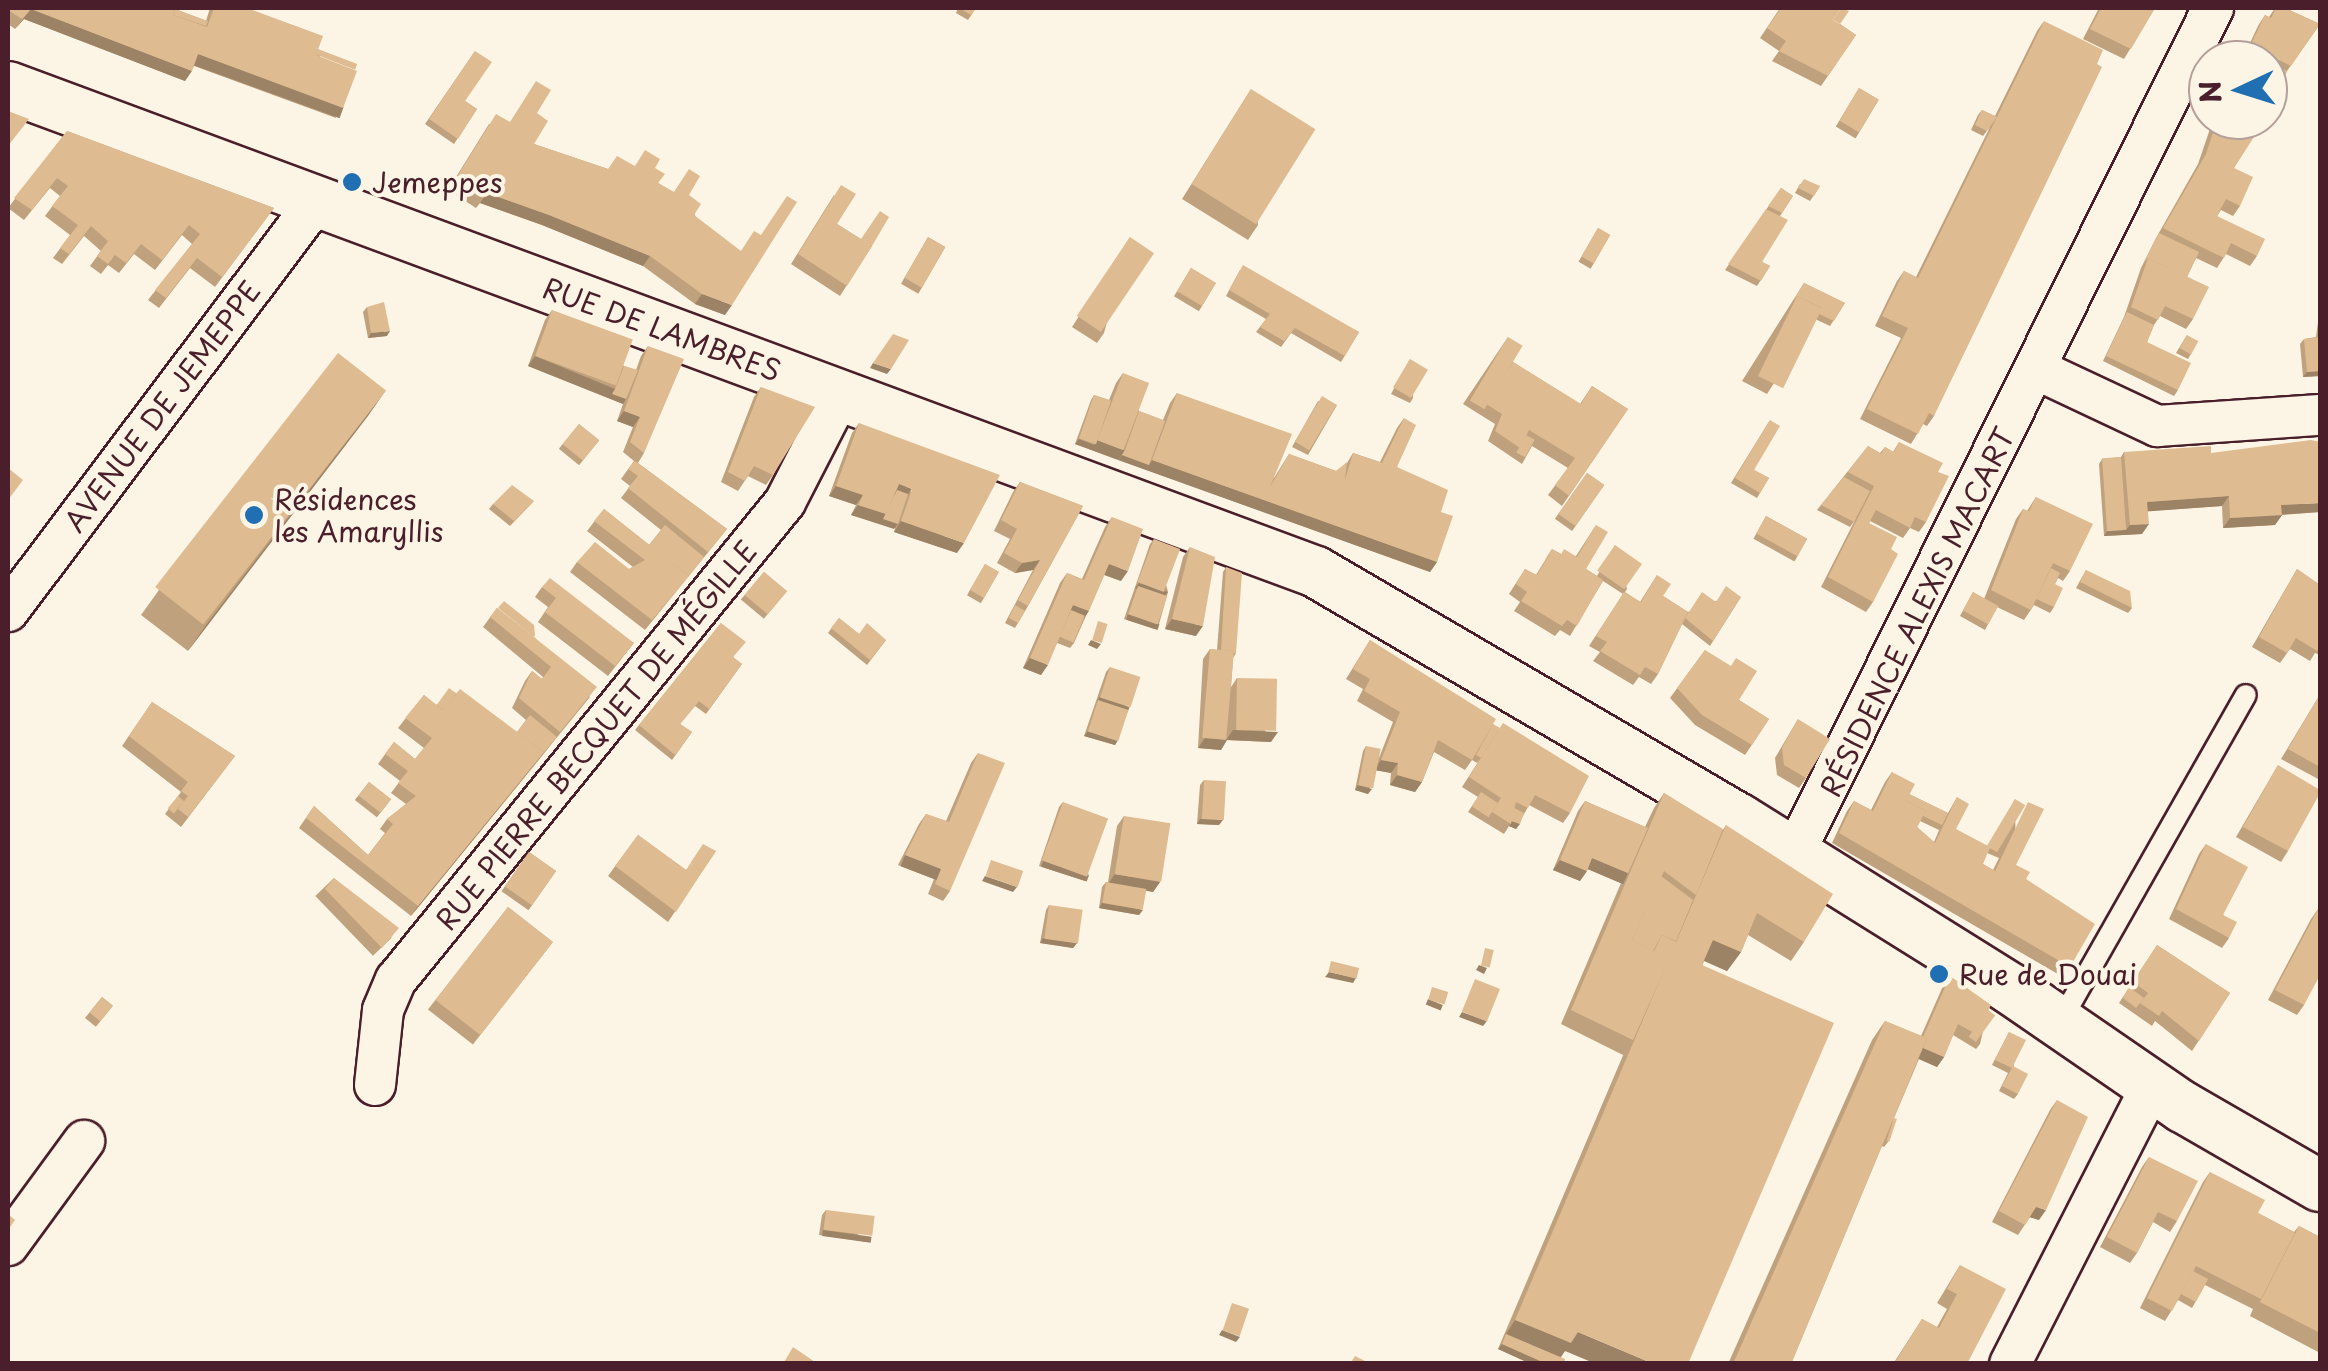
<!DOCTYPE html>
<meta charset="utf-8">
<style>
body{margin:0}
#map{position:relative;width:2328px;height:1371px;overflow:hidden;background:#fcf5e5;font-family:"Playpen Sans",sans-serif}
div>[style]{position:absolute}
.roads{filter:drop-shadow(2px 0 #4a1f2b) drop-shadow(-2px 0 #4a1f2b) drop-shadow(0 2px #4a1f2b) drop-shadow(0 -2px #4a1f2b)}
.service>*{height:20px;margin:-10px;padding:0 10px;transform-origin:10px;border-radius:10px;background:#fcf5e5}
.minor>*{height:40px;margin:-20px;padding:0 20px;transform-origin:20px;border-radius:20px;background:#fcf5e5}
.tertiary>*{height:50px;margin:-25px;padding:0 25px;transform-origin:25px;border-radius:25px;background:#fcf5e5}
.wall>*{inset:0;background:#c0a17d;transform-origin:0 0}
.shaded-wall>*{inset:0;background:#9c8366;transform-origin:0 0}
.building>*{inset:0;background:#dfbb91;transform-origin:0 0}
.dots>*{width:28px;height:28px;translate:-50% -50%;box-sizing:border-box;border:5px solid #fcf5e5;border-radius:50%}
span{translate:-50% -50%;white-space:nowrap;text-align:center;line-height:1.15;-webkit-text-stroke:8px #fcf5e5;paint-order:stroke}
.poi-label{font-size:28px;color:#4a1f2b}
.left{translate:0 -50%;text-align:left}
.street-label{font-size:28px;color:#4a1f2b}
.frame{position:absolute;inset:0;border:10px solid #4a1f2b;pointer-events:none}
.north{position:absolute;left:2188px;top:40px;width:100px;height:100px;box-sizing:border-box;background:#fcf5e5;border:2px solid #b59f9b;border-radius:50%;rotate:266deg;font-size:28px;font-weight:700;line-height:40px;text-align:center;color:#4a1f2b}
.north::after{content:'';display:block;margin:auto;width:35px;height:45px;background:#1f6fb2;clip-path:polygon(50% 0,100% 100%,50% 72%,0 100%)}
</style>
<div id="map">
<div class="roads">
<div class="service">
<i style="left:2060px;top:1022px;width:376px;rotate:-60.4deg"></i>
</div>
<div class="minor">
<i style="left:2038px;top:370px;width:132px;rotate:25.2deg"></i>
<i style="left:2157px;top:426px;width:163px;rotate:-3.9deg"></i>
<i style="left:8px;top:611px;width:513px;rotate:-53deg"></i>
<i style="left:1794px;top:854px;width:944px;rotate:-63.65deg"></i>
<i style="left:375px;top:1085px;width:75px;rotate:-83.9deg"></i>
<i style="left:383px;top:1010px;width:33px;rotate:-67deg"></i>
<i style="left:396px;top:980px;width:616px;rotate:-50.86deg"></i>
<i style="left:785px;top:502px;width:123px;rotate:-62.8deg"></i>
<i style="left:8px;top:1245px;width:129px;rotate:-53.8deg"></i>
<i style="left:2010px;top:1364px;width:313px;rotate:-63deg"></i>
</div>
<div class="tertiary">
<i style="left:8px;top:87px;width:1395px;rotate:20.34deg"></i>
<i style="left:1316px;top:572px;width:490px;rotate:30.3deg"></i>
<i style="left:1739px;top:819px;width:321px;rotate:32deg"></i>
<i style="left:2011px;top:989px;width:209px;rotate:34.5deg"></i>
<i style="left:2183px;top:1107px;width:158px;rotate:30deg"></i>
</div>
</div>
<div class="wall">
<i style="clip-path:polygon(8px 8px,175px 9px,206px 21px,210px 8px,247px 8px,318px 49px,336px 118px,194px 66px,185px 81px,24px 19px,15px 29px,8px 24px)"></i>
<i style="clip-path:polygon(958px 8px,976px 8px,968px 20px,956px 13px)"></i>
<i style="clip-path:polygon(1780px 8px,1840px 24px,1856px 35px,1821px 86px,1772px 61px,1779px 51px,1760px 38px)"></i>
<i style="clip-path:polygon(2099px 8px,2155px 8px,2124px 59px,2083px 39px)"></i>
<i style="clip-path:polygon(2275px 8px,2285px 8px,2320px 24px,2287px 71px,2268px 110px,2268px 60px,2242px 60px,2258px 26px,2265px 15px,2269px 17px)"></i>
<i style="clip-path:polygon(2044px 21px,1934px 416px,1927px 426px,1923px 424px,1911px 444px,1860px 419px,1901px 338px,1875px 326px,1897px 281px,1904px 271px,1916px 277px,1990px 127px,1983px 136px,1971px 130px,1978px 115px,1982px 110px,1995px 116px,2037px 31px)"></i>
<i style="clip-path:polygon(475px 51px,465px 101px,477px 109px,454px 144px,425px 124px)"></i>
<i style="left:1859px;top:88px;width:23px;height:45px;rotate:31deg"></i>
<i style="clip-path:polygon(1251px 89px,1258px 225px,1248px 240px,1182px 199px)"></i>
<i style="clip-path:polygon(537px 113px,534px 144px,608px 169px,634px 166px,655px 168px,658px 183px,673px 192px,689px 195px,725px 315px,695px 304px,643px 266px,542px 225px,480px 203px,476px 208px,448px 190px,489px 124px,509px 122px)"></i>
<i style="clip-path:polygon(2213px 120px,2263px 120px,2234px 168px,2240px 206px,2233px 216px,2221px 210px,2217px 216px,2257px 256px,2250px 266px,2226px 254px,2217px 268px,2196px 258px,2187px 277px,2193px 319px,2186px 329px,2160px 316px,2154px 325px,2147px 342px,2178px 390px,2174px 396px,2103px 361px,2124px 317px,2141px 268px,2156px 238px,2198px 164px)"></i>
<i style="clip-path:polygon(67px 131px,274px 208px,215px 287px,190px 268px,159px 308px,148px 300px,192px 244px,182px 235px,155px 270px,134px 254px,119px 273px,108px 265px,101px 274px,90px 266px,101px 251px,84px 236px,62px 264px,53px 258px,70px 235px,45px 216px,60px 196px,50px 188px,24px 220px,8px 208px)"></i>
<i style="clip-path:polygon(1800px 184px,1820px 186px,1810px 201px,1795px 193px)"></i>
<i style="clip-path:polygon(1781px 188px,1793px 196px,1780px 216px,1762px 262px,1770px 266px,1757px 286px,1725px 270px)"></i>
<i style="clip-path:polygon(834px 195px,837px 224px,872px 246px,840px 296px,791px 264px)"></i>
<i style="left:1598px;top:228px;width:14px;height:39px;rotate:30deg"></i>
<i style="left:928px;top:237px;width:20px;height:54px;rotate:30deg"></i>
<i style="clip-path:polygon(1130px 237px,1104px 333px,1097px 343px,1072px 327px)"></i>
<i style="left:1191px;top:268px;width:29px;height:33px;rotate:31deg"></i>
<i style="clip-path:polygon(1240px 270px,1359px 332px,1341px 362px,1291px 333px,1281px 347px,1256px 332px,1266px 319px,1226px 296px)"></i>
<i style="clip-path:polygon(1804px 283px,1845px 303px,1830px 326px,1815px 319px,1767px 394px,1742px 381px)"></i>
<i style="clip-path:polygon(367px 307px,387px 336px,368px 338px,363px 312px)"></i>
<i style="clip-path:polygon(552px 310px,624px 366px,636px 370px,641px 356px,648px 346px,644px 453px,638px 463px,727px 529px,645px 630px,570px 572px,577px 562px,629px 569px,633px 567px,587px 531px,604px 509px,649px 545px,661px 530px,621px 498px,630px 486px,621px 479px,634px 461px,623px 452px,633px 427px,617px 421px,623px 404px,528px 366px,545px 320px)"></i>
<i style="clip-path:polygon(2320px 319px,2320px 376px,2303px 377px,2300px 344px,2304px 339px,2316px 337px,2318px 322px)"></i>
<i style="clip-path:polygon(2187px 335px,2191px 354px,2188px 359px,2176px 353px)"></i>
<i style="clip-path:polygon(1508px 337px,1513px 362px,1580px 404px,1592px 386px,1628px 409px,1562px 506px,1548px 495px,1568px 468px,1532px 446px,1522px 464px,1488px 441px,1495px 424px,1463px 404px)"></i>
<i style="clip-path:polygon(1410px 359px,1413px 398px,1410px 403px,1391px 394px)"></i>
<i style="clip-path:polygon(1123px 373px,1139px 411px,1163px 420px,1170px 403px,1177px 393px,1274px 478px,1289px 454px,1336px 471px,1347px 463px,1353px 453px,1380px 462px,1397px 428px,1404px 418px,1397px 467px,1441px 512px,1437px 562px,1430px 572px,1075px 444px,1091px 400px,1094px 395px,1109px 400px,1116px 383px)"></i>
<i style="clip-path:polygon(761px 387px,773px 475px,766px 485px,748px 476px,738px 491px,721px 482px,754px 397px)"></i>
<i style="clip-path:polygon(386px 390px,188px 651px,141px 615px,159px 590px)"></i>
<i style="clip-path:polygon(1318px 401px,1337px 405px,1308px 455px,1292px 447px)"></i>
<i style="clip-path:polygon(1770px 420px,1754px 470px,1769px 478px,1757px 498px,1731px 483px)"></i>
<i style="clip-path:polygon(859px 423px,957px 553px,894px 532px,895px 528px,851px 515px,856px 505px,829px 496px,852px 433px)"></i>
<i style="left:579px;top:424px;width:26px;height:32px;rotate:39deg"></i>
<i style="clip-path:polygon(1899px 442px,1938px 472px,1926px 522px,1919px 532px,1910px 528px,1903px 538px,1870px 521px,1869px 523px,1891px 549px,1873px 602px,1866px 612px,1821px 587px,1855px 520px,1850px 527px,1817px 510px,1868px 446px,1880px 453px,1885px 447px,1893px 452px)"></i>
<i style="clip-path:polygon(2124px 452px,2211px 453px,2320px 512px,2282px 515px,2275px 525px,2223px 528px,2222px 506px,2148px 511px,2142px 534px,2104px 536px,2099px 464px,2102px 459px,2121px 457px)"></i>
<i style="left:1587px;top:473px;width:21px;height:56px;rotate:35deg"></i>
<i style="clip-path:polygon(1020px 482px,1083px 506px,1028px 606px,1015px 628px,1005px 623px,1033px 570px,1015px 573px,997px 563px,1010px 539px,994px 531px,1013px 492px)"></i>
<i style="clip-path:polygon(2036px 497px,2070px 571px,2063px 581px,2058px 578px,2055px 584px,2054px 607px,2050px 613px,2034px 605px,2024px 620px,1997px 607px,1985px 630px,1960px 616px,1973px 592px,1984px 599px,2016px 519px,2023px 509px,2027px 511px)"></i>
<i style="clip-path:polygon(534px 501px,510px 526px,489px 509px,493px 504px)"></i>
<i style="left:1766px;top:516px;width:47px;height:26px;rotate:29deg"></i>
<i style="clip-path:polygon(1112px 517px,1121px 581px,1104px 575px,1074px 643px,1070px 648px,1057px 643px,1041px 675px,1023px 668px,1060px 583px,1067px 573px,1082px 579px,1105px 527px)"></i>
<i style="clip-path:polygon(1596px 525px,1586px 569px,1597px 576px,1615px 545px,1627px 589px,1625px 592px,1640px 602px,1657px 575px,1663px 596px,1688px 612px,1716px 601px,1741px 597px,1710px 646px,1682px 624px,1658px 674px,1651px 684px,1639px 677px,1633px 685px,1593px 661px,1600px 652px,1589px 646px,1623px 594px,1603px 581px,1570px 636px,1560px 630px,1555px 636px,1514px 611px,1520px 602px,1509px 594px,1525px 569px,1536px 575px,1552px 549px,1561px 554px,1576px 556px)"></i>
<i style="clip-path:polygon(1154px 539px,1168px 592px,1159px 624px,1155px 629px,1124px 619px,1150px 544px)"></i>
<i style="clip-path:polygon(1190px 547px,1196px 636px,1165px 629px,1183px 557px)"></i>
<i style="left:985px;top:564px;width:16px;height:36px;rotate:30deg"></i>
<i style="clip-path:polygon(1226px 567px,1236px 653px,1233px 658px,1231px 687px,1237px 678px,1271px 742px,1227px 740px,1221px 750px,1198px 748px,1203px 659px,1210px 649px,1217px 650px,1223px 572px)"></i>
<i style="clip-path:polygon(2297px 569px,2320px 585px,2320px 655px,2315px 653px,2310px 661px,2290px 649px,2280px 663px,2252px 647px)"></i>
<i style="clip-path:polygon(2086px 570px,2132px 608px,2128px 613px,2076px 588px)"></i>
<i style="left:764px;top:572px;width:30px;height:36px;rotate:40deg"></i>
<i style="clip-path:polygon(542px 587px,634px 643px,608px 676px,538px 622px,548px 607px,535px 597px)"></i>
<i style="clip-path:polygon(497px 608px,534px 637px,590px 697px,411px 916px,299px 828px,314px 806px,368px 855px,385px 833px,380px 829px,387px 819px,406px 804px,391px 793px,400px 781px,378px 764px,394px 742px,415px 759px,424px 748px,398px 728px,424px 695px,436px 705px,456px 693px,517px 732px,526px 720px,512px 708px,525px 681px,532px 671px,542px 679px,543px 677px,483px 627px)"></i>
<i style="clip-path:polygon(839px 618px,859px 634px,886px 640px,867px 665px,828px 633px)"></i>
<i style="clip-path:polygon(721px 623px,734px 658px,742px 664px,706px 714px,695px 706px,680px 724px,692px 732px,672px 760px,635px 730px)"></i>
<i style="clip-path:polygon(1370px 640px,1493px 724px,1570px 813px,1563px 823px,1529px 805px,1516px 829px,1509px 826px,1504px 834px,1468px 812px,1478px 797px,1462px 787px,1480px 759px,1477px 763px,1472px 760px,1465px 770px,1434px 752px,1422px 782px,1415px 792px,1390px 785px,1391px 773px,1376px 770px,1368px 794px,1355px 790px,1363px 751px,1366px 746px,1379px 758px,1393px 722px,1357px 701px,1363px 689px,1346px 679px)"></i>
<i style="clip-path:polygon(1705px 650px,1739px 700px,1769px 719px,1745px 755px,1695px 725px,1670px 698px)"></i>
<i style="clip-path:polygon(1110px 667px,1127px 710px,1118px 740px,1115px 745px,1084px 736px,1106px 672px)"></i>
<i style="clip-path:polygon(2319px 696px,2320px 696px,2320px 780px,2281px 759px)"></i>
<i style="clip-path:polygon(152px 702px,235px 756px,181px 827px,165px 814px,181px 792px,122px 746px)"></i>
<i style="clip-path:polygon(1798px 719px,1806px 778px,1799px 788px,1777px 775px,1775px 758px)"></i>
<i style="clip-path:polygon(978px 753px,950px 891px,943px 901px,928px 894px,934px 879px,898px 865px,919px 824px,926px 814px,946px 821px,971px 763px)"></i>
<i style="clip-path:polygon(2278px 765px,2288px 851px,2281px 862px,2236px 837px)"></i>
<i style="clip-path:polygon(evenodd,1892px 772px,1909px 794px,1948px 813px,1957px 797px,1956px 829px,1983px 864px,1993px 870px,1999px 858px,1987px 853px,2015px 799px,2016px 865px,2026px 879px,2070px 967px,2063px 977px,1832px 843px,1847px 811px,1854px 801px,1871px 810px,1885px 782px,1892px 772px,1920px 821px,1939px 830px,1940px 828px,1934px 842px,1917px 827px,1920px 821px)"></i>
<i style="clip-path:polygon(1204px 780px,1219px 825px,1197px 824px,1200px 785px)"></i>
<i style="left:369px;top:782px;width:28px;height:23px;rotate:38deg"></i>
<i style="clip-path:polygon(1664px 793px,1723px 830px,1726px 825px,1804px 942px,1791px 961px,1748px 935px,1741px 952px,1727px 971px,1704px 961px,1565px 1351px,1561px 1357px,1564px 1364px,1531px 1364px,1498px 1349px,1624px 1053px,1623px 1055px,1561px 1024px,1621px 883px,1588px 869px,1580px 881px,1553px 870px,1578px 811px,1585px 801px,1645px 827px,1654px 808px)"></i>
<i style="clip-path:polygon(1063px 802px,1089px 876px,1085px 881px,1039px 866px,1059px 807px)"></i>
<i style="clip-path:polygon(1124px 816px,1160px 882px,1153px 892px,1146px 890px,1139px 915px,1099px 908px,1102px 887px,1106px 882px,1108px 882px,1117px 826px)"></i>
<i style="clip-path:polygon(638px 835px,686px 870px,716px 851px,668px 922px,608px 876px)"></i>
<i style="clip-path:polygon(2206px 844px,2229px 938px,2222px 948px,2169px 919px,2199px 854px)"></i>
<i style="left:529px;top:852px;width:33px;height:48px;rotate:35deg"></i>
<i style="left:334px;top:878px;width:83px;height:26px;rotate:46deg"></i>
<i style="clip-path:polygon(1049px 905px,1077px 943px,1073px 948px,1040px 943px,1046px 910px)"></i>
<i style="left:508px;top:907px;width:57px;height:130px;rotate:38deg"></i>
<i style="clip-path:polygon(2318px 909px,2304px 1005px,2297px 1015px,2268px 1000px,2311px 919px)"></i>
<i style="clip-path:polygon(2157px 945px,2230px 993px,2192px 1051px,2155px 1021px,2152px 1026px,2119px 1003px)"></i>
<i style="clip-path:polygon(1950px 976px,1988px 1010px,1980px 1044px,1976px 1049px,1953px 1035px,1944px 1057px,1937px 1067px,1919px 1059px,1894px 1118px,1888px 1142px,1884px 1147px,1882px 1146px,1791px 1364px,1728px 1364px,1872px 1040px,1885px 1021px,1921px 1036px,1943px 986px)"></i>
<i style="left:102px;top:997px;width:14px;height:27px;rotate:39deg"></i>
<i style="clip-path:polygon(2009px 1032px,2018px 1094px,2014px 1099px,1999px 1091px,2008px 1073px,1992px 1065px)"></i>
<i style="clip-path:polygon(2057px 1100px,2039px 1220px,2030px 1217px,2018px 1235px,1992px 1222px,2050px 1110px)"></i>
<i style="clip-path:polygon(2149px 1157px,2177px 1221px,2170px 1232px,2153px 1222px,2137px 1253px,2130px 1263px,2100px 1247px,2142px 1167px)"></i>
<i style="clip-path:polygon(2210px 1172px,2258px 1213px,2294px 1232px,2299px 1226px,2320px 1237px,2320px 1353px,2250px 1316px,2253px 1309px,2205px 1285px,2192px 1308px,2178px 1300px,2165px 1321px,2140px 1308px,2203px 1182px)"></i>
<i style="clip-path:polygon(826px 1210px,868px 1242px,819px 1235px,822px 1215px)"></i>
<i style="clip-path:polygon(1960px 1265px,1967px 1364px,1893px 1364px,1922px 1319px,1937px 1327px,1947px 1309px,1937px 1303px)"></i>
</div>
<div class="shaded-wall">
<i style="clip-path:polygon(31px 9px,192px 71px,185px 81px,24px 19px,15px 29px)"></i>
<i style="left:198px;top:54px;width:155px;height:12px;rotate:20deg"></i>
<i style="clip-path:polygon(487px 193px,549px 215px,650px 256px,643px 266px,542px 225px,480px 203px)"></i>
<i style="clip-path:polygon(702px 294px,732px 305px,725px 315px,695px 304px)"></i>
<i style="clip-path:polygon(390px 331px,387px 336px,368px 338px,371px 333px)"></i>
<i style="clip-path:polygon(535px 356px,615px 389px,626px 399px,623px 404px,528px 366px)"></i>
<i style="clip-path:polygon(873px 363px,891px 369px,887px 374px,870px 368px)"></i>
<i style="clip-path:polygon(2320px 371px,2320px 376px,2303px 377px,2307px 372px)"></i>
<i style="clip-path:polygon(386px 390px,368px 416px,188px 651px,206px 625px)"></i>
<i style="clip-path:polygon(624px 411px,640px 417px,633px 427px,617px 421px)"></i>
<i style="clip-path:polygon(1079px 439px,1094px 445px,1097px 440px,1125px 450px,1118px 460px,1075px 444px)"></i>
<i style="clip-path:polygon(1122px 455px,1149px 465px,1152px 460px,1437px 562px,1430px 572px,1118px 460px)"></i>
<i style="clip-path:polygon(899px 484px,912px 489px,904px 499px,894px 495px)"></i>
<i style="clip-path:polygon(836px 486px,863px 495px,856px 505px,829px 496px)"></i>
<i style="clip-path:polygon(2229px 496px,2222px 506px,2140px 512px,2147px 502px)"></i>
<i style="clip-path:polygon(2320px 503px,2320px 512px,2274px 515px,2281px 505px)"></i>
<i style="clip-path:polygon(858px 505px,886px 514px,898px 524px,894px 529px,851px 515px)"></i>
<i style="clip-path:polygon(2282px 515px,2275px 525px,2223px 528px,2230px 518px)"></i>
<i style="clip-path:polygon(901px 521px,964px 543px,957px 553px,894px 532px)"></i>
<i style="clip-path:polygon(2149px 524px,2142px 534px,2104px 536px,2107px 531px,2126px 530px,2130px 525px)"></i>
<i style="clip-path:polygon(1040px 560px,1033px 570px,1015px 573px,1022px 563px)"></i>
<i style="clip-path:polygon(1109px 564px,1128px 571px,1121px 581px,1102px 574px)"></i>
<i style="clip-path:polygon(1139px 583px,1168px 592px,1164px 597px,1135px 588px)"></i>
<i style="clip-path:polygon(1073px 605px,1089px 611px,1082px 621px,1067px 615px)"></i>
<i style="left:1128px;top:614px;width:33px;height:6px;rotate:18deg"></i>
<i style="clip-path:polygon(1172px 619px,1203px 626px,1196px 636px,1165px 629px)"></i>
<i style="clip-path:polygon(1091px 640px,1101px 644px,1097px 649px,1088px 645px)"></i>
<i style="clip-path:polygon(1030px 658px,1048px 665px,1041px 675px,1023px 668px)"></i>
<i style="left:1099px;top:697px;width:32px;height:6px;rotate:18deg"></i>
<i style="clip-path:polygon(1233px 730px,1278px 732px,1271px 742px,1227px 740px,1221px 750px,1198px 748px,1205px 738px,1226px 740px)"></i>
<i style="clip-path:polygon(1088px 731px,1118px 740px,1115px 745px,1084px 736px)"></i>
<i style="clip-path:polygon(557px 737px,537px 762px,411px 916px,418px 906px)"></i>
<i style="clip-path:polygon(1381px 760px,1398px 763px,1391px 773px,1374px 770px)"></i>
<i style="clip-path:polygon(1397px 775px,1422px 782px,1415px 792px,1390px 785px)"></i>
<i style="clip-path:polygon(1358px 785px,1372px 789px,1368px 794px,1355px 790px)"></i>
<i style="clip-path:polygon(1200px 819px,1223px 820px,1219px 825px,1197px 824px)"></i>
<i style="clip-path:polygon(1510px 820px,1520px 824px,1516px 829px,1509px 826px,1511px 824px)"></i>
<i style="left:905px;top:855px;width:39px;height:12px;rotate:21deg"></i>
<i style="left:1592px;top:858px;width:39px;height:12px;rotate:23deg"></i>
<i style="clip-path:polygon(1560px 860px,1587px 871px,1580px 881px,1553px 870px)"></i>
<i style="left:1043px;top:861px;width:48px;height:6px;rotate:18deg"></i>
<i style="clip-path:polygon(1115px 874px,1160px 882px,1153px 892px,1108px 884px)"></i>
<i style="clip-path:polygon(985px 876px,1017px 887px,1013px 892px,982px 881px)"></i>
<i style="clip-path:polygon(1102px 903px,1143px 910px,1139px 915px,1099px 908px)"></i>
<i style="clip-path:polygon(1043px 938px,1077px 943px,1073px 948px,1040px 943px)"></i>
<i style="clip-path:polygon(1713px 940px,1741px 952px,1727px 971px,1700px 959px)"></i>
<i style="clip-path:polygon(1479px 965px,1487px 968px,1484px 974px,1476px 970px)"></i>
<i style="clip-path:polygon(1329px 972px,1356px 978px,1353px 983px,1325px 977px)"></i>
<i style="left:1428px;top:999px;width:16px;height:6px;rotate:22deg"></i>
<i style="clip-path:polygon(1462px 1012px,1487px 1021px,1483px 1026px,1459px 1017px)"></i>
<i style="clip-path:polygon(1919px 1046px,1944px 1057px,1937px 1067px,1912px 1056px)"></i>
<i style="clip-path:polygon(2036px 1207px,2046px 1210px,2039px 1220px,2029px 1217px)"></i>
<i style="left:823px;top:1230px;width:49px;height:6px;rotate:8deg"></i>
<i style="clip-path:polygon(1515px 1320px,1578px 1332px,1654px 1364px,1596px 1364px,1565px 1351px,1557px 1362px,1506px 1334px)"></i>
<i style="clip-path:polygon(1222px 1330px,1240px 1337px,1236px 1342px,1219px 1335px)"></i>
<i style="clip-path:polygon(1502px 1344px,1547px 1364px,1531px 1364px,1498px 1349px)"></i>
</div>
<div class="building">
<i style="clip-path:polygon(8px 8px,175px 8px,173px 15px,207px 27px,214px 8px,247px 8px,323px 36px,316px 55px,357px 71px,343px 108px,198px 54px,192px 71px,31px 9px,22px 19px,8px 10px)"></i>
<i style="clip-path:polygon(959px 8px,976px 8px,971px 15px)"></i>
<i style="clip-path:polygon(1781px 8px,1841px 8px,1833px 20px,1856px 35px,1828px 76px,1779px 51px,1786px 41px,1767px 28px)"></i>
<i style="clip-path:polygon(1841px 8px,1849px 11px,1840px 24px,1833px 20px)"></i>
<i style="clip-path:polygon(2101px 8px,2155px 8px,2131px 49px,2090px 29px)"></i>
<i style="clip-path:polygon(2276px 8px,2285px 8px,2320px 24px,2291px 66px,2250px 46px,2265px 15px,2271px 18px)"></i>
<i style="clip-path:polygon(175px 9px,208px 21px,206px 26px,173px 15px)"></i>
<i style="clip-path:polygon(2044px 21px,2103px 50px,2097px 64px,2102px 67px,1934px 416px,1929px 413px,1918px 434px,1867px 409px,1908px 328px,1882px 316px,1904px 271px,1918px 278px)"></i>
<i style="left:318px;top:49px;width:42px;height:6px;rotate:21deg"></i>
<i style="clip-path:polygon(475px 51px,492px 62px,465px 101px,477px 109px,458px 139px,429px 119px)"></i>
<i style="clip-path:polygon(2247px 51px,2265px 60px,2243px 60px)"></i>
<i style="clip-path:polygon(2268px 61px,2287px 71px,2268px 110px)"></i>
<i style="clip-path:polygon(536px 81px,551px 90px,537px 113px,548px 121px,534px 144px,608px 169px,617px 156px,635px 166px,645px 150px,660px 159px,655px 168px,665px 174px,658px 183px,674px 192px,689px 169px,700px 176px,689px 195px,701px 204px,694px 215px,741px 251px,754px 231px,761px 235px,787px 196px,797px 202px,732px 305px,702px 294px,650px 256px,549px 215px,487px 193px,483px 198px,455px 180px,496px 114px,510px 122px)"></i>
<i style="left:1859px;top:88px;width:23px;height:38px;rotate:31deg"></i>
<i style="left:1251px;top:89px;width:76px;height:112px;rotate:32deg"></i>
<i style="clip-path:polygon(1982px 110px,1997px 117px,1987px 131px,1975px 125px)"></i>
<i style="clip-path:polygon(8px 111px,29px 119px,8px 146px)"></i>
<i style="clip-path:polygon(2217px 120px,2249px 120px,2261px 126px,2234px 168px,2253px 177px,2240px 206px,2226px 199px,2217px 216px,2265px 239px,2257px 256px,2231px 243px,2224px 258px,2163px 228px,2206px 154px)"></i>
<i style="clip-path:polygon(2249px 120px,2263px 120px,2260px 126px)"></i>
<i style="clip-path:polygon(67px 131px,274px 208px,222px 277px,197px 258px,166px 298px,155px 290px,200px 234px,189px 225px,162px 260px,141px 244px,126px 263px,115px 255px,108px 264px,97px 256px,108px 241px,91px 226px,69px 254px,60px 248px,78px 225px,52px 206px,68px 186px,57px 178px,32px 210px,14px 198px)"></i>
<i style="clip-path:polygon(1804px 179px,1820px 186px,1814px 196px,1798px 188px)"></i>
<i style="clip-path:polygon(841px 185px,856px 194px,837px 224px,872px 246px,847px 286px,798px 254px)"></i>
<i style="clip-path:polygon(1781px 188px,1793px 196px,1782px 213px,1768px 206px)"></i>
<i style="clip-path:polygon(1766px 209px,1788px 220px,1762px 262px,1770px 266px,1761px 281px,1728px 264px)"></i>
<i style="clip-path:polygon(880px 211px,889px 217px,872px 246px,861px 239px)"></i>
<i style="left:1598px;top:228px;width:14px;height:33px;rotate:30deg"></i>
<i style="clip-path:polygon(2159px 233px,2199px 252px,2187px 277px,2148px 258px,2144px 262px)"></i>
<i style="left:928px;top:237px;width:20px;height:47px;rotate:30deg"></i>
<i style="left:1130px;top:237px;width:29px;height:95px;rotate:34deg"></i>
<i style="clip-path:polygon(2148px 258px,2209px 287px,2193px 319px,2165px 306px,2158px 320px,2131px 307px)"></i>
<i style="clip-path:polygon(1243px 265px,1359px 332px,1345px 356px,1295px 328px,1284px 341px,1260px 327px,1270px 314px,1229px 290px)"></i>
<i style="left:1191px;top:268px;width:29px;height:27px;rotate:31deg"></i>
<i style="clip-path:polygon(1804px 283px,1845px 303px,1834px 321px,1819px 314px,1822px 308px,1797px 296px,1793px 301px)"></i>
<i style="left:1797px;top:296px;width:28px;height:89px;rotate:26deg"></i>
<i style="clip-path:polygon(384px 302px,390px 331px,371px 333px,367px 307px)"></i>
<i style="left:552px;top:310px;width:86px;height:49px;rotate:20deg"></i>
<i style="clip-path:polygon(2127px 312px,2154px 325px,2147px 342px,2191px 363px,2178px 390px,2106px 356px)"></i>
<i style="clip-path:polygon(893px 334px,909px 340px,891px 369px,873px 363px)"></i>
<i style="left:2187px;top:335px;width:13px;height:15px;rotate:29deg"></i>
<i style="left:1508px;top:337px;width:17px;height:74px;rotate:31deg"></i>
<i style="clip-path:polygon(2320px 337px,2320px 371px,2307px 372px,2304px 339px)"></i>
<i style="clip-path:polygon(648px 346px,684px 359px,644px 453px,630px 442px,640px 417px,624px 411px)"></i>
<i style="left:338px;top:353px;width:61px;height:297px;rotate:38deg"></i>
<i style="left:1410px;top:359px;width:21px;height:33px;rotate:31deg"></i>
<i style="clip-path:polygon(1513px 362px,1581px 404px,1592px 386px,1628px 409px,1569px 496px,1555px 485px,1575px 458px,1529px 430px,1520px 448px,1495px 431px,1502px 414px,1486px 404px)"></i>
<i style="clip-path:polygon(624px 366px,638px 370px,626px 399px,612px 394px,615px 389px)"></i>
<i style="left:1123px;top:373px;width:28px;height:72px;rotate:21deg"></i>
<i style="clip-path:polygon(761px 387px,815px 407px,773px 475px,754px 466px,745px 481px,728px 472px)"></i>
<i style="clip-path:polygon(1177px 393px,1292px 434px,1270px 487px,1289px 454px,1336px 471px,1347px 462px,1345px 480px,1353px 453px,1382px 463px,1404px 418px,1416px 425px,1397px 467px,1448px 490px,1441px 512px,1453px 516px,1437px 562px,1152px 460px)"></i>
<i style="left:1094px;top:395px;width:18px;height:46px;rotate:19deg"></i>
<i style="left:1322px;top:396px;width:17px;height:53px;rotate:31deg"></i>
<i style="clip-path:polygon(1139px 411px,1165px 421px,1149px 465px,1122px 455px,1125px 450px)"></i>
<i style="clip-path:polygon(1770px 420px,1780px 426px,1754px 470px,1769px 478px,1760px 493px,1735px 478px)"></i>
<i style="clip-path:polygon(859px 423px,1000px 475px,964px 543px,901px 521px,912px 489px,899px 484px,886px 514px,858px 505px,863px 495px,836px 486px)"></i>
<i style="left:579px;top:424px;width:26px;height:26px;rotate:39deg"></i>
<i style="left:1526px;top:435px;width:10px;height:20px;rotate:29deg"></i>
<i style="clip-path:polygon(2311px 440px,2320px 442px,2320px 503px,2281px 505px,2282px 515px,2230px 518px,2229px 496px,2147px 502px,2149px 524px,2130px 525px,2124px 452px,2211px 446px,2211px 453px)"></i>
<i style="clip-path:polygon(1899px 442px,1943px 463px,1938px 472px,1949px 476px,1926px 522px,1915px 517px,1910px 528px,1876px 510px,1869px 523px,1897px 537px,1891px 549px,1898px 554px,1873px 602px,1828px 577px,1874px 486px,1848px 472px,1868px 446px,1881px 454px,1885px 447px,1894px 452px)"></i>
<i style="left:2121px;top:457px;width:73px;height:19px;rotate:86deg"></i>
<i style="clip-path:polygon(635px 461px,727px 529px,708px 552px,628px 488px,638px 476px,628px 469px)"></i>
<i style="clip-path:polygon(8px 468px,23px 480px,8px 500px)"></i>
<i style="left:1587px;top:473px;width:21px;height:50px;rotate:35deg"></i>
<i style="clip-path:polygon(1844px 477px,1870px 491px,1854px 522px,1821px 505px)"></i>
<i style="clip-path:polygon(1020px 482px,1083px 506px,1028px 606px,1018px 600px,1040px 560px,1022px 563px,1004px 553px,1017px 529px,1001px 520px)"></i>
<i style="clip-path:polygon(512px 485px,534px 501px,514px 521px,493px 504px)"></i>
<i style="clip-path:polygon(897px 490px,908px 494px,898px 524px,883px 519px)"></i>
<i style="clip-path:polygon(2036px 497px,2093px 524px,2070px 571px,2053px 563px,2031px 610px,1991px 590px,2023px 509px,2029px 511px)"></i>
<i style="clip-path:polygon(604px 509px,689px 576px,652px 620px,577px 562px,595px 542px,629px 569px,645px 560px,594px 521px)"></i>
<i style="left:1766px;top:516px;width:47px;height:20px;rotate:29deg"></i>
<i style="clip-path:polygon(1112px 517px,1143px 529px,1128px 571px,1109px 564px,1089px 611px,1073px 605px,1048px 665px,1030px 658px,1067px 573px,1084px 580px)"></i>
<i style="clip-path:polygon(665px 525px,704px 557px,685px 581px,689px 576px,649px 545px)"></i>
<i style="clip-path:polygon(1596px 525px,1608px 532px,1586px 569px,1603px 580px,1577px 626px,1567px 620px,1562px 626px,1521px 601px,1527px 592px,1516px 584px,1525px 569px,1537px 575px,1549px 555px,1558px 560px,1564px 549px,1577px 557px)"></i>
<i style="left:1154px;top:539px;width:28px;height:46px;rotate:21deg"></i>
<i style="left:1615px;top:545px;width:33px;height:31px;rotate:35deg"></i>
<i style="clip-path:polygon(1190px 547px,1215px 557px,1203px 626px,1172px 619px)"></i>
<i style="clip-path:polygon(1552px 549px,1561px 554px,1558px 560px,1549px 555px,1545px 559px)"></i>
<i style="left:985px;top:564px;width:16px;height:30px;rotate:30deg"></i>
<i style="clip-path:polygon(1226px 567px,1242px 573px,1236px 653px,1233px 653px,1234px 651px,1221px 650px)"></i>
<i style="clip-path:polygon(2051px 568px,2060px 573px,2055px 584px,2063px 588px,2054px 607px,2036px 599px)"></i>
<i style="clip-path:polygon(2297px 569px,2320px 585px,2320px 645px,2317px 651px,2296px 638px,2287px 653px,2259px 637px)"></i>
<i style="clip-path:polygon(2086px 570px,2130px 591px,2132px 608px,2080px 582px)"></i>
<i style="left:764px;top:572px;width:30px;height:30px;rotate:40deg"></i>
<i style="clip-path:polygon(1657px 575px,1671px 584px,1663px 596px,1688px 612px,1658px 674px,1645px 667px,1640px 675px,1600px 651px,1607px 642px,1596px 636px,1624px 592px,1641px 602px)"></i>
<i style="clip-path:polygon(550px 578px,634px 643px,615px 666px,545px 612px,556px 598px,542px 587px)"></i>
<i style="left:1138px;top:586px;width:31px;height:30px;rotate:19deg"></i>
<i style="clip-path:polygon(1726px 586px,1741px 597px,1713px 641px,1685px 618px,1702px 592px,1716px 602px)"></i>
<i style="left:1973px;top:592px;width:29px;height:21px;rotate:29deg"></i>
<i style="clip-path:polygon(504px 601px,534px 625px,535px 635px,534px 637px,498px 608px)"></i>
<i style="clip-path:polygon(1015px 605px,1025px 611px,1018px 623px,1009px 618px)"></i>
<i style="clip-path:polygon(497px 608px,597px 687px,560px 732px,519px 698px,532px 671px,542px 679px,551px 667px,490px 617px)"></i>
<i style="left:1071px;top:610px;width:15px;height:29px;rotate:23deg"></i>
<i style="clip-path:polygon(839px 618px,859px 634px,867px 623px,886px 640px,870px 660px,831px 628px)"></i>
<i style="left:1098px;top:621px;width:10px;height:20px;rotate:17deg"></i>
<i style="clip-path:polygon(721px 623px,746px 642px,733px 657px,742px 664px,709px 709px,699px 701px,680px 724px,692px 732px,675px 755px,639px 725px)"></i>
<i style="clip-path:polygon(1370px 640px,1496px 719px,1472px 760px,1438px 740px,1422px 782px,1397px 775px,1398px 763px,1381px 760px,1400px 712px,1364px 691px,1370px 679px,1353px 669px)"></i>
<i style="left:1210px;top:649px;width:24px;height:89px;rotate:5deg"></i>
<i style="clip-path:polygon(1705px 650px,1731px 666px,1736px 658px,1757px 671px,1739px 700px,1769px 719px,1752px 745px,1702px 715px,1677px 688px)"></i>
<i style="left:1110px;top:667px;width:32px;height:32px;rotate:18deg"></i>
<i style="left:1237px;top:678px;width:40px;height:52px;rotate:1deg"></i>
<i style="left:449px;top:688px;width:9px;height:21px;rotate:36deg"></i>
<i style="clip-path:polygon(460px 689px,544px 752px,418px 906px,306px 818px,314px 806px,368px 855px,393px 824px,387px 819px,416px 796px,398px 783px,408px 771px,385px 754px,394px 742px,415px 759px,432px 738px,405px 718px,424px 695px,443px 710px)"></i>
<i style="clip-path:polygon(2319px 696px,2320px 696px,2320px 767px,2288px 749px)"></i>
<i style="left:1098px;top:700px;width:32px;height:33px;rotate:18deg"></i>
<i style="clip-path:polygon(152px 702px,235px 756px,188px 817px,178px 809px,188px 796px,181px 791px,188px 782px,129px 736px)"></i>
<i style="clip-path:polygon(530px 715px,557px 737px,540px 757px,544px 752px,517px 732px)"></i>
<i style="clip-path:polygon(1798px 719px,1830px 739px,1806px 778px,1784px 765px,1782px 748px)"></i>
<i style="clip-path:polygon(1503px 723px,1589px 776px,1570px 813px,1535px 795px,1528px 808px,1516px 802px,1511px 824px,1492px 812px,1501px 798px,1469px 777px)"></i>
<i style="clip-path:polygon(1493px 724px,1500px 728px,1481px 758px,1476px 755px)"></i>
<i style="left:1366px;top:746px;width:15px;height:40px;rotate:11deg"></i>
<i style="clip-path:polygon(978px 753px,1005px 763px,950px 891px,935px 884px,941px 869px,905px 855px,926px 814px,949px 822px)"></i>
<i style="clip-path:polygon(2278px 765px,2320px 790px,2320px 793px,2288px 851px,2243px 827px)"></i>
<i style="clip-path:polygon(1892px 772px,1915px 784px,1906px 801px,1926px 811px,1917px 827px,1935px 843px,1957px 797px,1969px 804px,1956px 829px,1990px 847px,1983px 864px,1995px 871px,2028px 802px,2044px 809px,2016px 865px,2030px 872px,2026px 879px,2095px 924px,2070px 967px,1839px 833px,1854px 801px,1873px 811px)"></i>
<i style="left:1204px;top:780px;width:22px;height:39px;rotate:3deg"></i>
<i style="left:369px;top:782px;width:28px;height:17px;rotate:38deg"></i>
<i style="left:1481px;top:792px;width:20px;height:17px;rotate:33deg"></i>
<i style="clip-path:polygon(1664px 793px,1723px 829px,1696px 895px,1664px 871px,1632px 940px,1654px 951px,1662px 935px,1677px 942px,1633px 1040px,1571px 1010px)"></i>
<i style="clip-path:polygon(1909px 794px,1948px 813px,1942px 825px,1923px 816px,1926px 811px,1906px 801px)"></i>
<i style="left:178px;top:796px;width:8px;height:16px;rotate:40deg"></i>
<i style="left:2015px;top:799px;width:12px;height:55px;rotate:31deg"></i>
<i style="clip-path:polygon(1585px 801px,1648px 828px,1628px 873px,1592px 858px,1587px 871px,1560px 860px)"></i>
<i style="left:1063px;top:802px;width:48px;height:62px;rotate:20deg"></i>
<i style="clip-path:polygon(1514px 808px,1524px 813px,1520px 824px,1511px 821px)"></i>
<i style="left:1124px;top:816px;width:47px;height:59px;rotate:9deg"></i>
<i style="clip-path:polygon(1726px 825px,1833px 894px,1804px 942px,1757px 913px,1741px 952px,1713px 940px,1702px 965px,1834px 1023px,1688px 1364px,1654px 1364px,1578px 1332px,1571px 1343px,1515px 1320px)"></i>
<i style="clip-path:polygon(638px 835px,686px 870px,691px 863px,702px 872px,676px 912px,615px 866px)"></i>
<i style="clip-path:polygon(703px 844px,716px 851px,702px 872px,691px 863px,687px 868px)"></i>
<i style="clip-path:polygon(2206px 844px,2248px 867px,2223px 915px,2237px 922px,2229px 938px,2176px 909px)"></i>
<i style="left:529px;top:852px;width:33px;height:42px;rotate:35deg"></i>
<i style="left:991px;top:860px;width:34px;height:17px;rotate:19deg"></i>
<i style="clip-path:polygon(1661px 876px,1693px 900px,1676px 941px,1662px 935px,1653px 951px,1632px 940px)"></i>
<i style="clip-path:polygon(334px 878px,399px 928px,382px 948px,325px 889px)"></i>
<i style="left:1106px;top:882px;width:41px;height:21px;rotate:10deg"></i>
<i style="left:1049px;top:905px;width:34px;height:34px;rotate:8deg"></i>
<i style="left:508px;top:907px;width:57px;height:118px;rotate:38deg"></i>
<i style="clip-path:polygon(2318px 909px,2320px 911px,2320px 975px,2304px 1005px,2275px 990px)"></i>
<i style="clip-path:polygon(2157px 945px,2230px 993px,2199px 1041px,2162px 1011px,2159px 1016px,2140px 1003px,2148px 993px,2133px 982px)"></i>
<i style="left:1485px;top:948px;width:9px;height:18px;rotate:13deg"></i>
<i style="left:1331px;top:961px;width:29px;height:11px;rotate:14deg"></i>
<i style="clip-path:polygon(1950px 976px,1991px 1005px,1976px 1034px,1958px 1024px,1944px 1057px,1923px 1048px,1927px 1038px,1923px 1037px)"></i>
<i style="left:1475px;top:979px;width:27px;height:35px;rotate:22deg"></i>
<i style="left:1432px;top:987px;width:17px;height:13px;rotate:17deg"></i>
<i style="clip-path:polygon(2129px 987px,2144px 998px,2136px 1008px,2123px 998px)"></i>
<i style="left:102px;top:997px;width:14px;height:20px;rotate:39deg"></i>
<i style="left:1988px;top:1010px;width:9px;height:33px;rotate:36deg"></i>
<i style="clip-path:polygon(1885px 1021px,1927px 1038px,1791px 1364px,1733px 1364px)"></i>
<i style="clip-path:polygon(2009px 1032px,2026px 1040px,2013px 1066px,2028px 1074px,2018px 1094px,2002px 1086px,2012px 1068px,1995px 1060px)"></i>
<i style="clip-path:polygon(2057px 1100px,2088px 1117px,2046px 1210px,2036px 1207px,2025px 1225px,1999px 1211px)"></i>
<i style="left:1894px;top:1118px;width:3px;height:24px;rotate:18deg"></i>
<i style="clip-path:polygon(2149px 1157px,2198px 1181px,2177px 1221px,2158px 1212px,2137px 1253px,2107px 1237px)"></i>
<i style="clip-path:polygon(2210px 1172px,2265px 1200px,2258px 1213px,2295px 1233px,2261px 1299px,2196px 1266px,2172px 1311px,2147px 1298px)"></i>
<i style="left:826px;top:1210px;width:49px;height:20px;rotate:7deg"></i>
<i style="clip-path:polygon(8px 1214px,15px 1220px,8px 1230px)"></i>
<i style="clip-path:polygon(2299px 1226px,2320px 1237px,2320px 1333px,2260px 1302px)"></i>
<i style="clip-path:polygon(1960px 1265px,2006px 1289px,1967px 1364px,1894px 1364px,1922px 1319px,1939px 1328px,1957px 1294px,1947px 1289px)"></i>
<i style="left:2193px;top:1271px;width:17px;height:26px;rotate:28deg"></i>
<i style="left:1232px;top:1303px;width:18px;height:29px;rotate:19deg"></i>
<i style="clip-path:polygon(1506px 1334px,1565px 1359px,1564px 1364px,1547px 1364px,1502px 1344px)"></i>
<i style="clip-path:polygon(793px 1347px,818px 1364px,783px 1364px)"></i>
<i style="clip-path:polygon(1355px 1356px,1371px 1364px,1350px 1364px)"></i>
</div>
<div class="dots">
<i style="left:352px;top:182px;background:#1f6fb2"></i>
<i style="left:254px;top:515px;background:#1f6fb2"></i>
<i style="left:1939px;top:974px;background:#1f6fb2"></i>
</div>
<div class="poi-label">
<span class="left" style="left:372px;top:182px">Jemeppes</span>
<span class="left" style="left:274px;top:515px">Résidences<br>les Amaryllis</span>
<span class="left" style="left:1959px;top:974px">Rue de Douai</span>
</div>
<div class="street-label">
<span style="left:662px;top:329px;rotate:20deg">RUE DE LAMBRES</span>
<span style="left:162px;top:406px;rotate:-53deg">AVENUE DE JEMEPPE</span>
<span style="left:1917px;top:612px;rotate:-64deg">RÉSIDENCE ALEXIS MACART</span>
<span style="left:596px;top:735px;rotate:-51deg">RUE PIERRE BECQUET DE MÉGILLE</span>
</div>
<div class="frame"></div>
<div class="north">N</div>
</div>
